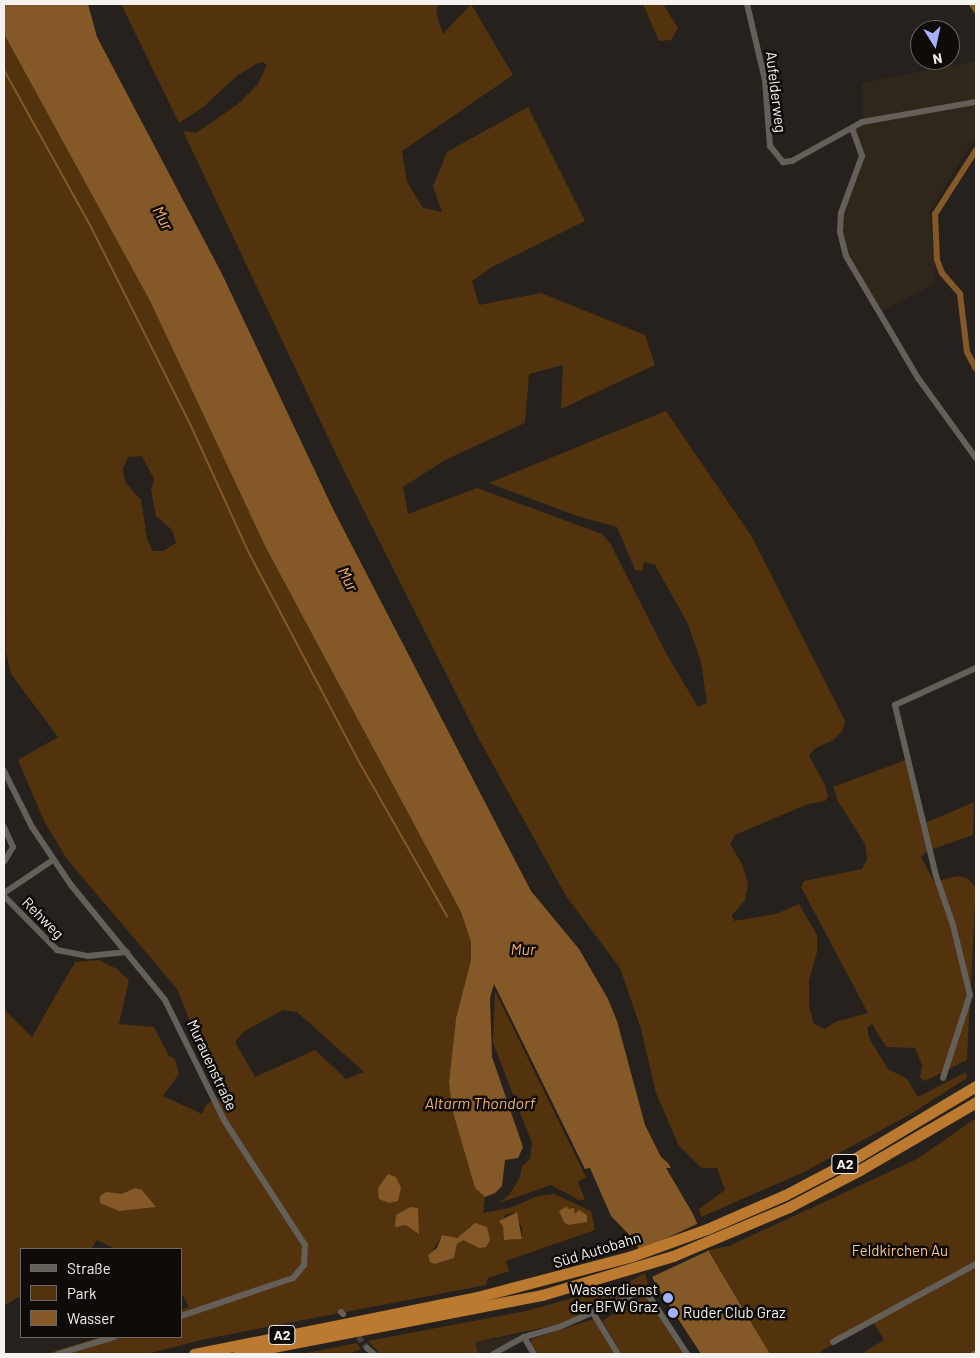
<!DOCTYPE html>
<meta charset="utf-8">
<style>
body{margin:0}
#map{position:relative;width:980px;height:1358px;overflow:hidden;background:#26211d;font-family:Barlow,sans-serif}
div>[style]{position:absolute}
.built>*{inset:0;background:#2f261c}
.green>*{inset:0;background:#53330d}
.water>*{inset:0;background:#845827}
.pier>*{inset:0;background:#26211d;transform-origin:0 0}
.stream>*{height:2px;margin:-1px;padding:0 1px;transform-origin:1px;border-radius:1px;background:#845827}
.canal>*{height:6px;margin:-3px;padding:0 3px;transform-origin:3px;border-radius:3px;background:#845827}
.minor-tunnel>*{height:6px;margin-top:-3px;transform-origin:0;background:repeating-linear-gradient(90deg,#45403c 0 6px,transparent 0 9px)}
.minor>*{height:6px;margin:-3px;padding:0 3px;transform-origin:3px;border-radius:3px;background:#655f59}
.motorway>*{height:11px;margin:-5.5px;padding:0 5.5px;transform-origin:5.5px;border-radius:5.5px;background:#bb7a2f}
.dots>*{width:14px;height:14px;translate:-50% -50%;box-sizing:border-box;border:2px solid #0e0b09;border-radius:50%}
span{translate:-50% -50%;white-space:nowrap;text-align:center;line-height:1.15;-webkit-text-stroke:5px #0e0b09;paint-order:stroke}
.shield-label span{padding:1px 4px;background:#0e0b09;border:1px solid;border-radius:4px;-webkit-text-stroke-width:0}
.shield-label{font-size:14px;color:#f6f2ef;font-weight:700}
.street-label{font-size:15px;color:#f6f2ef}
.park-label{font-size:15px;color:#fac38d}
.poi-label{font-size:15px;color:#f6f2ef}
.right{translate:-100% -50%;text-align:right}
.left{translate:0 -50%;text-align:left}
.water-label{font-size:16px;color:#f2af69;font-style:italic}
.frame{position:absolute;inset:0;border:5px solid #f6f2ef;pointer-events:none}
.legend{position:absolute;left:20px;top:1248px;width:162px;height:90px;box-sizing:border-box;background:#0e0b09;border:1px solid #6b6765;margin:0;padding:6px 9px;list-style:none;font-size:15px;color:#f6f2ef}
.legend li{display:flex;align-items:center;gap:10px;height:25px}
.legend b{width:25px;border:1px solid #6b6765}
.north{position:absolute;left:910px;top:20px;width:50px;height:50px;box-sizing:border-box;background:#0e0b09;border:1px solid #6b6765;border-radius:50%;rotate:170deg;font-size:14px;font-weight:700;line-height:20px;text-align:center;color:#f6f2ef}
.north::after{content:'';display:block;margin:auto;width:18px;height:22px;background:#a4b2fc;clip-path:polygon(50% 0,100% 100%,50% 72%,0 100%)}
</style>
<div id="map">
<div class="built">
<i style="clip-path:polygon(976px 61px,976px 136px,930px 211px,936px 283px,877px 314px,843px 259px,837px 230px,841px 199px,857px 165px,856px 147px,848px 127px,864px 119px,861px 83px)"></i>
<i style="clip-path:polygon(520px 1335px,487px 1354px,478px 1354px,475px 1342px)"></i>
</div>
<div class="green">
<i style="clip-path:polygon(121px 4px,439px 4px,436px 13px,443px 34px,471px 4px,513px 75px,402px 151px,407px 182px,423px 208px,442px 212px,433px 186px,447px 152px,528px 107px,585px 221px,492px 267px,472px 281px,479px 305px,541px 293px,645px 335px,655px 365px,561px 409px,563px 365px,529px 374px,525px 423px,445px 460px,403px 487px,408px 514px,477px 488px,602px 534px,610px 543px,666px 653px,698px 707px,707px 703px,701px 662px,688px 624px,655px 565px,644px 562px,642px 571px,635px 570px,617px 527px,577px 516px,489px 483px,666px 411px,752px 537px,845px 721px,843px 730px,833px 740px,814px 749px,809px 756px,825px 785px,828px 796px,825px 801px,808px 804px,735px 835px,730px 844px,742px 864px,748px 884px,745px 900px,732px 915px,734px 921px,776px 914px,799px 904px,817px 935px,817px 952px,809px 980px,809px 1006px,814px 1024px,825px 1029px,835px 1022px,868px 1013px,801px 887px,804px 881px,862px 869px,867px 859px,865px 844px,838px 801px,833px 787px,906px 760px,923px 824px,974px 802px,973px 835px,927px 851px,921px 857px,934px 882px,957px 876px,967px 878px,976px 887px,967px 1060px,925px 1081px,920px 1078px,922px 1065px,915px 1048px,886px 1047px,872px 1024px,867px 1028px,870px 1040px,888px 1069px,907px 1079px,918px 1097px,966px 1072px,967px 1078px,909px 1115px,804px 1172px,701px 1217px,699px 1209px,725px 1190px,717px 1168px,702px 1168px,679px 1146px,656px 1093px,641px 1029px,620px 968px,566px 896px,481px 743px,344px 471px,183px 131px,196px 133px,238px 104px,258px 84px,267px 65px,263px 62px,256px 64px,238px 75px,202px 108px,179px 123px)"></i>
<i style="clip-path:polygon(643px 4px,663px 4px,678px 28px,671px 40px,659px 41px)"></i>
<i style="clip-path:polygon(evenodd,4px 34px,150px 301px,266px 548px,461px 912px,471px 942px,471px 960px,456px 1018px,449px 1082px,452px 1109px,475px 1188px,485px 1197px,483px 1213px,510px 1208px,538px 1196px,554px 1194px,591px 1211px,595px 1230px,506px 1261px,509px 1271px,488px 1278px,486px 1285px,205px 1339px,147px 1354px,46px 1354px,100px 1337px,181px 1337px,181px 1310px,189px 1307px,181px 1292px,181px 1249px,115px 1249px,97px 1240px,91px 1249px,21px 1249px,21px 1299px,18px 1297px,4px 1306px,4px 1009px,32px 1037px,75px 962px,99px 960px,117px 969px,129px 980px,119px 1024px,154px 1027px,169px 1056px,175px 1059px,179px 1074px,163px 1096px,202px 1114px,206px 1105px,220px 1096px,177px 989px,67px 859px,45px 823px,18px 760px,58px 737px,11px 674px,6px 652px,4px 34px,142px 456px,154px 479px,151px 490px,156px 516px,172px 530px,176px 543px,163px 551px,153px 551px,147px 539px,141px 500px,125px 482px,123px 468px,128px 457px,142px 456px,4px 34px,283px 1010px,297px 1012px,364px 1072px,346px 1079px,315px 1050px,255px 1077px,235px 1042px,243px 1032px,283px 1010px,4px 34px,514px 1212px,522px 1228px,522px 1239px,504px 1240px,504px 1216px,514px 1212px,4px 34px,470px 1227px,472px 1242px,463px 1239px,457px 1244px,454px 1258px,435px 1264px,432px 1252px,442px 1235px,457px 1238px,470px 1227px)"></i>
<i style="clip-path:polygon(495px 991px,586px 1177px,578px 1182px,585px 1200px,579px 1200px,551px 1185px,499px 1203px,510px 1194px,520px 1177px,522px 1166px,530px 1159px,532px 1143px,493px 1043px)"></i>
<i style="clip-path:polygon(976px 1118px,976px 1354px,861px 1354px,884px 1340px,873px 1322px,821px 1351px,823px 1354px,770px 1354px,709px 1250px,729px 1246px,917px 1159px)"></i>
<i style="clip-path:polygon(645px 1273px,648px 1285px,556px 1325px,475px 1342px,478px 1354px,380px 1354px,368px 1341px,526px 1311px,627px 1283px)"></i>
<i style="clip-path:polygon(645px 1295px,683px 1354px,622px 1354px,602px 1321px)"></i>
<i style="clip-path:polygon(594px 1319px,615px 1354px,538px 1354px,530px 1342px,532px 1339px)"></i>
<i style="clip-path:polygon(357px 1343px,361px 1349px,348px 1354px,301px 1354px)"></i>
</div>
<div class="water">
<i style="clip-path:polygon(4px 4px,88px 4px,97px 37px,222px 274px,333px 509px,531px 891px,579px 949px,608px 999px,617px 1021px,645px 1125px,661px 1157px,668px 1163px,671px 1168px,666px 1168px,693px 1214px,710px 1253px,770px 1354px,701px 1354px,656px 1285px,635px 1241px,611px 1216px,590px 1168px,585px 1169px,494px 984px,490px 998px,492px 1057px,523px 1147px,518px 1158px,505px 1160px,502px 1186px,495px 1193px,485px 1197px,475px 1188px,452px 1109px,449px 1082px,456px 1018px,471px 960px,471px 942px,461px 912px,266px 548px,150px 301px,4px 34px)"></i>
<i style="clip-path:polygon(388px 1174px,396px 1177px,401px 1188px,398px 1201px,389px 1203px,379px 1199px,378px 1188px)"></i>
<i style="clip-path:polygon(135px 1188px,142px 1190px,156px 1207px,119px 1211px,100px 1203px,100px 1196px,106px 1192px,122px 1194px)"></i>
<i style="clip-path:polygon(567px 1206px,568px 1209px,574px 1208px,575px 1214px,579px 1210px,587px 1215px,587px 1222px,568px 1225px,564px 1222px,559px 1211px)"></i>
<i style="clip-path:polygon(410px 1207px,418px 1208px,419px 1234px,406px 1225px,395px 1227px,396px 1215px)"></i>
<i style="clip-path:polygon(517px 1212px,522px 1239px,504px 1240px,503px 1226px,499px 1221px)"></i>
<i style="clip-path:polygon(475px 1223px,487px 1227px,490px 1240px,486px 1247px,479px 1248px,463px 1240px,457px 1244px,454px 1258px,435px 1264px,430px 1262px,428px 1255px,437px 1248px,442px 1235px,457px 1238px)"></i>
</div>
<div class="pier">
<i style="left:699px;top:1223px;width:29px;height:68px;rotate:65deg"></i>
</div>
<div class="stream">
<i style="left:4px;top:70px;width:177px;rotate:61deg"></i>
<i style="left:90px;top:225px;width:225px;rotate:63.3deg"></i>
<i style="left:191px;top:426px;width:140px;rotate:65.5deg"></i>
<i style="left:249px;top:553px;width:242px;rotate:62.2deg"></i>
<i style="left:362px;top:767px;width:172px;rotate:60.3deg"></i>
</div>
<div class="canal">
<i style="left:972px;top:4px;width:7px;rotate:56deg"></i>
<i style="left:976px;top:150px;width:76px;rotate:122.6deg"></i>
<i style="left:935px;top:214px;width:46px;rotate:87.5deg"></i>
<i style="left:937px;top:260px;width:14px;rotate:69deg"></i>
<i style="left:942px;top:273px;width:28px;rotate:49deg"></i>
<i style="left:960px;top:294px;width:58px;rotate:83.1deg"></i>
<i style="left:967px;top:352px;width:19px;rotate:62deg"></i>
</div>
<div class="minor-tunnel">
<i style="left:353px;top:1330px;width:23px;rotate:52deg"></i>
</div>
<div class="minor">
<i style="left:747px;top:4px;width:78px;rotate:76.7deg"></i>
<i style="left:765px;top:80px;width:66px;rotate:85.7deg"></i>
<i style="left:770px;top:146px;width:21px;rotate:51deg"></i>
<i style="left:783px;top:162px;width:9px;rotate:-6deg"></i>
<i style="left:792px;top:161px;width:80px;rotate:-29.1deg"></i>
<i style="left:862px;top:122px;width:116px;rotate:-10deg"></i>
<i style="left:852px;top:128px;width:30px;rotate:70deg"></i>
<i style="left:862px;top:156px;width:61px;rotate:110.2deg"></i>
<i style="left:841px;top:213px;width:19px;rotate:93deg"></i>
<i style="left:840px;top:232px;width:25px;rotate:76deg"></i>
<i style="left:846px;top:256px;width:142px;rotate:59.5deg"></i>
<i style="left:918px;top:378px;width:99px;rotate:54.1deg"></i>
<i style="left:4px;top:771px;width:63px;rotate:63.4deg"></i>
<i style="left:32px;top:827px;width:70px;rotate:56.1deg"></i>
<i style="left:71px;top:885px;width:149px;rotate:50.7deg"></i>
<i style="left:165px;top:1000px;width:134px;rotate:63.8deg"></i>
<i style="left:224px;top:1120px;width:149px;rotate:57.1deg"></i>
<i style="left:305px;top:1245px;width:20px;rotate:93deg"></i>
<i style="left:304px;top:1265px;width:17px;rotate:130deg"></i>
<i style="left:293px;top:1278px;width:118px;rotate:161.3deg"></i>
<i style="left:4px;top:827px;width:22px;rotate:66deg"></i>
<i style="left:13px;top:847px;width:17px;rotate:121deg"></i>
<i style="left:4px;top:893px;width:59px;rotate:-34deg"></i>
<i style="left:4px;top:896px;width:76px;rotate:45.5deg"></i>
<i style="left:57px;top:950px;width:32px;rotate:11deg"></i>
<i style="left:88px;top:956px;width:39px;rotate:-6deg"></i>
<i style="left:943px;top:1078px;width:87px;rotate:-72deg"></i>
<i style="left:970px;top:995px;width:72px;rotate:-103.7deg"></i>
<i style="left:953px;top:925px;width:52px;rotate:-109.1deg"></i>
<i style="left:936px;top:876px;width:176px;rotate:-103.5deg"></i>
<i style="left:895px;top:705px;width:89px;rotate:-24.6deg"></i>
<i style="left:341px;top:1312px;width:3px;rotate:45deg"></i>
<i style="left:593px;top:1313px;width:48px;rotate:58.6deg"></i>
<i style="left:524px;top:1337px;width:20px;rotate:60deg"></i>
<i style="left:833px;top:1342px;width:163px;rotate:-28.6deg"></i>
<i style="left:367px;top:1348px;width:9px;rotate:41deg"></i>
<i style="left:58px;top:1354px;width:59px;rotate:-16.9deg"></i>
<i style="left:493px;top:1354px;width:35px;rotate:-29deg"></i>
<i style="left:524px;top:1337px;width:36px;rotate:-16deg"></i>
<i style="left:559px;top:1327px;width:94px;rotate:-23.3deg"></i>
<i style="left:645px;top:1290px;width:77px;rotate:56.7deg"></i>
<i style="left:974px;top:1354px;width:2px;rotate:-27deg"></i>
</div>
<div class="motorway">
<i style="left:194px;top:1354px;width:293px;rotate:-11.4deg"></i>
<i style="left:481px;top:1296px;width:156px;rotate:-14.8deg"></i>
<i style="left:632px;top:1256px;width:80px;rotate:-19.8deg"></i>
<i style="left:707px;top:1229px;width:85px;rotate:-23.6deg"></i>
<i style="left:785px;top:1195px;width:78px;rotate:-27.6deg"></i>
<i style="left:854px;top:1159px;width:142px;rotate:-30.9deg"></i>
<i style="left:238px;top:1354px;width:310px;rotate:-11deg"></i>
<i style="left:542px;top:1295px;width:137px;rotate:-16.6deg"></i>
<i style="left:673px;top:1256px;width:126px;rotate:-22.9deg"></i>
<i style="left:789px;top:1207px;width:78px;rotate:-27.6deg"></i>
<i style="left:858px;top:1171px;width:137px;rotate:-30.3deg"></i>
</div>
<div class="dots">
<i style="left:668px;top:1298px;background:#a4b2fc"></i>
<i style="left:673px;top:1313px;background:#a4b2fc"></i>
</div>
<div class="shield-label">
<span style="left:845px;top:1164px">A2</span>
<span style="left:282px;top:1335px">A2</span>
</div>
<div class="street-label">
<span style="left:776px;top:92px;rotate:83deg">Aufelderweg</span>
<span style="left:43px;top:918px;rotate:45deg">Rehweg</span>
<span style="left:212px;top:1065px;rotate:65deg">Murauenstraße</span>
<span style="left:597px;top:1250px;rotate:-17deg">Süd Autobahn</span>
</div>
<div class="park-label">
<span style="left:900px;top:1251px">Feldkirchen Au</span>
</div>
<div class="poi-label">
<span class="right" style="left:658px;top:1298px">Wasserdienst<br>der BFW Graz</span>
<span class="left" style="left:683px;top:1313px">Ruder Club Graz</span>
</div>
<div class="water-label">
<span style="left:163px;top:218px;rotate:62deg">Mur</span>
<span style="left:348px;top:579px;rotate:63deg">Mur</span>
<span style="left:523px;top:949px">Mur</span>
<span style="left:480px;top:1103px">Altarm Thondorf</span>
</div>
<div class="frame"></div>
<ul class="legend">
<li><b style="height:6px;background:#655f59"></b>Straße</li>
<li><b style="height:14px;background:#53330d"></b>Park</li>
<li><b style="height:14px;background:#845827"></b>Wasser</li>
</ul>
<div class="north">N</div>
</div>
